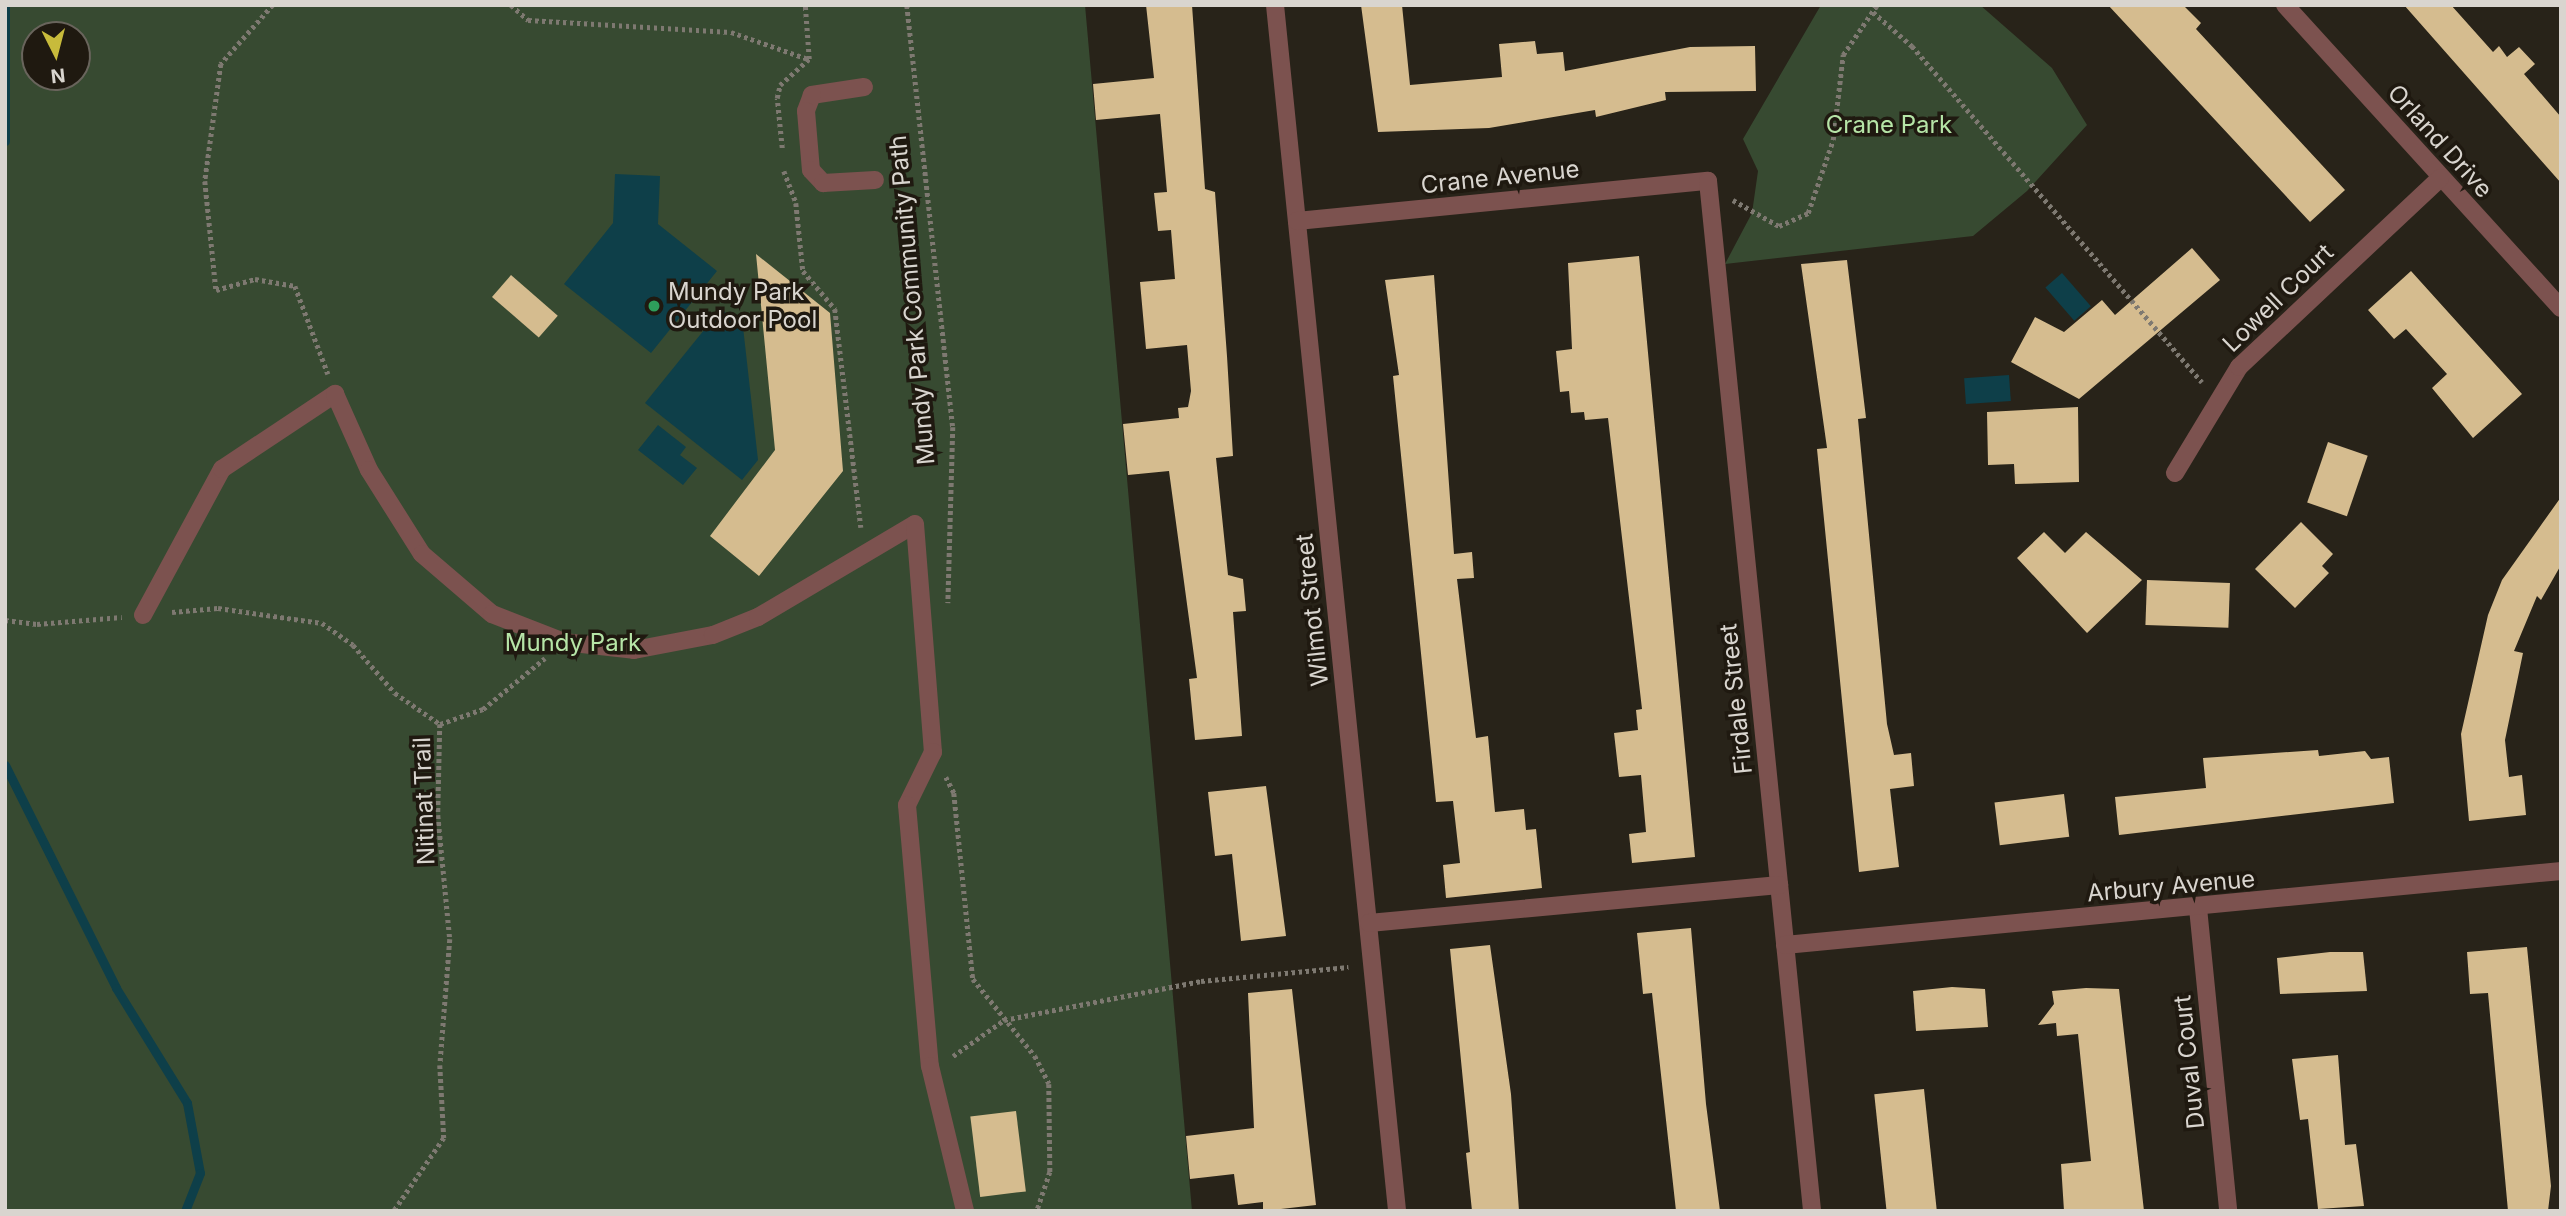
<!DOCTYPE html>
<style>
body{margin:0}
#map{position:relative;width:2566px;height:1216px;overflow:hidden;background:#282319;font-family:Inter,sans-serif}
div>[style]{position:absolute}
.green>*{inset:0;background:#374a31}
.water>*{inset:0;background:#0e3f49;transform-origin:0 0}
.stream>*{height:9px;margin:-4.5px;padding:0 4.5px;transform-origin:4.5px;border-radius:4.5px;background:#0e3f49}
.building>*{inset:0;background:#d5bc8f;transform-origin:0 0}
.path>*{height:4.5px;margin-top:-2.25px;transform-origin:0;background:repeating-linear-gradient(90deg,#7e7971 0 3.5px,transparent 0 7px)}
.minor>*{height:18px;margin:-9px;padding:0 9px;transform-origin:9px;border-radius:9px;background:#7c524f}
.dots>*{width:19px;height:19px;translate:-50% -50%;box-sizing:border-box;border:4px solid #1f1910;border-radius:50%}
span{translate:-50% -50%;white-space:nowrap;text-align:center;line-height:1.15;-webkit-text-stroke:7px #1f1910;paint-order:stroke}
.park-label{font-size:24px;color:#b6e5a7}
.street-label{font-size:24px;color:#d9d5cf}
.poi-label{font-size:24px;color:#d9d5cf}
.left{translate:0 -50%;text-align:left}
.frame{position:absolute;inset:0;border:7px solid #d9d5cf;pointer-events:none}
.north{position:absolute;left:21px;top:21px;width:70px;height:70px;box-sizing:border-box;background:#1f1910;border:2px solid #69645c;border-radius:50%;rotate:174deg;font-size:19px;font-weight:700;line-height:28px;text-align:center;color:#d9d5cf}
.north::after{content:'';display:block;margin:auto;width:24px;height:32px;background:#c8bb3b;clip-path:polygon(50% 0,100% 100%,50% 72%,0 100%)}
</style>
<div id="map">
<div class="green">
<i style="clip-path:polygon(evenodd,5px 5px,1085px 5px,1192px 1211px,5px 1211px,5px 5px,35px 35px,77px 35px,77px 77px,35px 77px,35px 35px)"></i>
<i style="clip-path:polygon(1821px 5px,1980px 5px,2052px 68px,2087px 125px,2027px 191px,1973px 236px,1725px 264px,1752px 213px,1758px 171px,1743px 139px)"></i>
</div>
<div class="water">
<i style="clip-path:polygon(615px 174px,660px 176px,658px 224px,717px 271px,651px 353px,564px 284px,613px 223px)"></i>
<i style="left:2062px;top:273px;width:44px;height:22px;rotate:49deg"></i>
<i style="clip-path:polygon(721px 309px,743px 327px,758px 460px,742px 480px,645px 403px)"></i>
<i style="left:2009px;top:375px;width:26px;height:45px;rotate:86deg"></i>
<i style="clip-path:polygon(658px 425px,686px 447px,680px 455px,697px 468px,683px 485px,638px 450px)"></i>
</div>
<div class="stream">
<i style="left:5px;top:141px;width:136px;rotate:-90deg"></i>
<i style="left:5px;top:765px;width:249px;rotate:63.5deg"></i>
<i style="left:116px;top:988px;width:135px;rotate:58.3deg"></i>
<i style="left:187px;top:1103px;width:71px;rotate:79.5deg"></i>
<i style="left:200px;top:1173px;width:41px;rotate:111.5deg"></i>
</div>
<div class="building">
<i style="clip-path:polygon(1146px 5px,1192px 5px,1205px 189px,1215px 192px,1227px 356px,1233px 456px,1216px 458px,1228px 575px,1243px 579px,1246px 611px,1233px 612px,1242px 736px,1195px 740px,1189px 679px,1197px 678px,1169px 471px,1128px 475px,1123px 424px,1179px 418px,1178px 408px,1188px 407px,1191px 391px,1187px 345px,1146px 349px,1140px 282px,1175px 279px,1171px 230px,1158px 231px,1154px 193px,1167px 192px,1160px 114px,1096px 120px,1093px 84px,1154px 78px)"></i>
<i style="clip-path:polygon(1361px 5px,1402px 5px,1410px 85px,1502px 77px,1499px 44px,1535px 41px,1537px 54px,1563px 52px,1565px 71px,1690px 47px,1755px 46px,1756px 91px,1665px 92px,1666px 100px,1596px 117px,1595px 110px,1489px 128px,1378px 132px)"></i>
<i style="clip-path:polygon(2108px 5px,2183px 5px,2201px 23px,2196px 29px,2345px 190px,2310px 222px)"></i>
<i style="clip-path:polygon(2404px 5px,2451px 5px,2493px 52px,2499px 46px,2507px 57px,2519px 47px,2535px 64px,2524px 74px,2561px 117px,2561px 183px)"></i>
<i style="clip-path:polygon(2192px 248px,2220px 280px,2079px 399px,2011px 362px,2035px 317px,2064px 332px,2102px 300px,2115px 315px)"></i>
<i style="clip-path:polygon(756px 254px,830px 313px,843px 471px,759px 576px,710px 536px,775px 450px)"></i>
<i style="clip-path:polygon(1639px 256px,1695px 857px,1632px 863px,1629px 834px,1646px 832px,1641px 775px,1619px 777px,1614px 733px,1638px 730px,1636px 710px,1642px 709px,1608px 418px,1585px 420px,1584px 412px,1571px 413px,1569px 391px,1560px 392px,1556px 351px,1572px 349px,1568px 263px)"></i>
<i style="clip-path:polygon(1847px 260px,1866px 418px,1858px 419px,1887px 724px,1894px 755px,1911px 753px,1914px 786px,1890px 789px,1899px 867px,1859px 872px,1817px 449px,1827px 448px,1801px 264px)"></i>
<i style="clip-path:polygon(2411px 271px,2522px 394px,2473px 438px,2432px 388px,2447px 374px,2406px 329px,2394px 339px,2368px 310px)"></i>
<i style="left:511px;top:275px;width:62px;height:29px;rotate:41deg"></i>
<i style="clip-path:polygon(1434px 275px,1454px 554px,1472px 552px,1474px 578px,1457px 579px,1476px 738px,1488px 736px,1495px 812px,1524px 809px,1526px 830px,1536px 829px,1542px 888px,1446px 898px,1443px 865px,1460px 863px,1453px 801px,1436px 802px,1393px 376px,1399px 375px,1385px 280px)"></i>
<i style="clip-path:polygon(2078px 407px,2079px 482px,2015px 484px,2014px 464px,1988px 465px,1987px 412px)"></i>
<i style="left:2328px;top:442px;width:42px;height:64px;rotate:19deg"></i>
<i style="clip-path:polygon(2561px 497px,2561px 565px,2541px 600px,2537px 596px,2514px 651px,2523px 653px,2505px 740px,2509px 777px,2522px 775px,2526px 815px,2469px 821px,2461px 734px,2488px 615px,2502px 580px)"></i>
<i style="clip-path:polygon(2301px 522px,2333px 554px,2322px 566px,2329px 573px,2295px 608px,2255px 569px)"></i>
<i style="clip-path:polygon(2044px 532px,2065px 553px,2086px 532px,2142px 580px,2087px 633px,2017px 558px)"></i>
<i style="left:2147px;top:580px;width:83px;height:45px;rotate:2deg"></i>
<i style="clip-path:polygon(2318px 750px,2319px 756px,2365px 751px,2371px 759px,2389px 757px,2394px 803px,2119px 835px,2115px 797px,2206px 788px,2203px 758px)"></i>
<i style="clip-path:polygon(1266px 786px,1286px 936px,1241px 941px,1232px 854px,1215px 856px,1208px 792px)"></i>
<i style="left:2064px;top:794px;width:43px;height:70px;rotate:83deg"></i>
<i style="clip-path:polygon(1691px 928px,1706px 1104px,1720px 1211px,1676px 1211px,1652px 993px,1643px 994px,1637px 933px)"></i>
<i style="clip-path:polygon(1490px 945px,1511px 1094px,1519px 1211px,1472px 1211px,1466px 1153px,1470px 1152px,1450px 949px)"></i>
<i style="clip-path:polygon(2527px 947px,2551px 1186px,2548px 1211px,2508px 1211px,2488px 993px,2470px 994px,2467px 952px)"></i>
<i style="clip-path:polygon(2330px 952px,2363px 952px,2367px 991px,2280px 994px,2277px 958px)"></i>
<i style="clip-path:polygon(1952px 987px,1985px 989px,1988px 1027px,1916px 1031px,1913px 991px)"></i>
<i style="clip-path:polygon(2086px 988px,2119px 989px,2144px 1211px,2064px 1211px,2061px 1164px,2091px 1161px,2078px 1034px,2057px 1036px,2056px 1023px,2038px 1025px,2054px 1004px,2052px 991px)"></i>
<i style="clip-path:polygon(1292px 989px,1316px 1205px,1263px 1211px,1263px 1202px,1238px 1205px,1234px 1174px,1190px 1179px,1186px 1136px,1254px 1128px,1248px 993px)"></i>
<i style="clip-path:polygon(2338px 1055px,2345px 1145px,2356px 1144px,2364px 1206px,2318px 1209px,2308px 1119px,2300px 1120px,2292px 1059px)"></i>
<i style="left:1924px;top:1089px;width:123px;height:50px;rotate:84deg"></i>
<i style="left:1016px;top:1111px;width:81px;height:46px;rotate:83deg"></i>
</div>
<div class="path">
<i style="left:273px;top:5px;width:79px;rotate:131.4deg"></i>
<i style="left:221px;top:64px;width:118px;rotate:97.8deg"></i>
<i style="left:205px;top:181px;width:110px;rotate:84.2deg"></i>
<i style="left:216px;top:290px;width:41px;rotate:-15.8deg"></i>
<i style="left:255px;top:279px;width:41px;rotate:9.9deg"></i>
<i style="left:295px;top:286px;width:94px;rotate:69.4deg"></i>
<i style="left:511px;top:5px;width:23px;rotate:41deg"></i>
<i style="left:528px;top:20px;width:203px;rotate:3.4deg"></i>
<i style="left:731px;top:32px;width:82px;rotate:19.3deg"></i>
<i style="left:907px;top:5px;width:424px;rotate:83.8deg"></i>
<i style="left:953px;top:427px;width:176px;rotate:91.6deg"></i>
<i style="left:1873px;top:12px;width:52px;rotate:41.1deg"></i>
<i style="left:1912px;top:46px;width:444px;rotate:49.2deg"></i>
<i style="left:782px;top:148px;width:50px;rotate:-95.7deg"></i>
<i style="left:777px;top:98px;width:13px;rotate:-77deg"></i>
<i style="left:780px;top:85px;width:39px;rotate:-42deg"></i>
<i style="left:809px;top:59px;width:54px;rotate:-94.2deg"></i>
<i style="left:784px;top:171px;width:34px;rotate:69deg"></i>
<i style="left:796px;top:203px;width:68px;rotate:84.1deg"></i>
<i style="left:803px;top:271px;width:50px;rotate:49.9deg"></i>
<i style="left:835px;top:309px;width:220px;rotate:83.2deg"></i>
<i style="left:1733px;top:200px;width:53px;rotate:29.5deg"></i>
<i style="left:1779px;top:226px;width:32px;rotate:-24deg"></i>
<i style="left:1808px;top:213px;width:77px;rotate:-71.1deg"></i>
<i style="left:1833px;top:140px;width:86px;rotate:-83.3deg"></i>
<i style="left:1843px;top:55px;width:60px;rotate:-55.8deg"></i>
<i style="left:172px;top:612px;width:46px;rotate:-5deg"></i>
<i style="left:218px;top:608px;width:105px;rotate:8.2deg"></i>
<i style="left:322px;top:623px;width:38px;rotate:35deg"></i>
<i style="left:353px;top:645px;width:64px;rotate:48.8deg"></i>
<i style="left:395px;top:693px;width:55px;rotate:34.6deg"></i>
<i style="left:440px;top:724px;width:91px;rotate:91.3deg"></i>
<i style="left:438px;top:815px;width:125px;rotate:84.5deg"></i>
<i style="left:450px;top:939px;width:126px;rotate:94.5deg"></i>
<i style="left:440px;top:1065px;width:73px;rotate:86.9deg"></i>
<i style="left:444px;top:1138px;width:88px;rotate:124.4deg"></i>
<i style="left:5px;top:620px;width:32px;rotate:7deg"></i>
<i style="left:37px;top:624px;width:85px;rotate:-4.7deg"></i>
<i style="left:440px;top:724px;width:46px;rotate:-19.2deg"></i>
<i style="left:483px;top:709px;width:80px;rotate:-39.4deg"></i>
<i style="left:946px;top:777px;width:18px;rotate:63deg"></i>
<i style="left:954px;top:793px;width:187px;rotate:84.2deg"></i>
<i style="left:973px;top:979px;width:99px;rotate:51.2deg"></i>
<i style="left:1035px;top:1056px;width:31px;rotate:63deg"></i>
<i style="left:1049px;top:1084px;width:88px;rotate:89.3deg"></i>
<i style="left:1050px;top:1172px;width:41px;rotate:108.4deg"></i>
<i style="left:953px;top:1056px;width:62px;rotate:-35.2deg"></i>
<i style="left:1004px;top:1020px;width:201px;rotate:-11.2deg"></i>
<i style="left:1201px;top:981px;width:148px;rotate:-5.4deg"></i>
</div>
<div class="minor">
<i style="left:1275px;top:5px;width:1212px;rotate:84.22deg"></i>
<i style="left:2285px;top:5px;width:410px;rotate:47.7deg"></i>
<i style="left:864px;top:87px;width:53px;rotate:171.3deg"></i>
<i style="left:812px;top:95px;width:17px;rotate:111deg"></i>
<i style="left:806px;top:111px;width:59px;rotate:85.2deg"></i>
<i style="left:811px;top:170px;width:18px;rotate:47deg"></i>
<i style="left:823px;top:183px;width:52px;rotate:-3.3deg"></i>
<i style="left:1297px;top:221px;width:413px;rotate:-5.6deg"></i>
<i style="left:1708px;top:181px;width:1035px;rotate:84.23deg"></i>
<i style="left:2175px;top:473px;width:124px;rotate:-58.9deg"></i>
<i style="left:2239px;top:367px;width:276px;rotate:-43.2deg"></i>
<i style="left:143px;top:615px;width:166px;rotate:-61.6deg"></i>
<i style="left:222px;top:469px;width:136px;rotate:-33.6deg"></i>
<i style="left:335px;top:394px;width:83px;rotate:65.9deg"></i>
<i style="left:369px;top:470px;width:99px;rotate:57.8deg"></i>
<i style="left:422px;top:554px;width:92px;rotate:40.6deg"></i>
<i style="left:492px;top:614px;width:77px;rotate:21.3deg"></i>
<i style="left:564px;top:642px;width:70px;rotate:6.5deg"></i>
<i style="left:634px;top:650px;width:80px;rotate:-10.8deg"></i>
<i style="left:713px;top:635px;width:48px;rotate:-21.8deg"></i>
<i style="left:758px;top:617px;width:182px;rotate:-30.6deg"></i>
<i style="left:915px;top:524px;width:229px;rotate:85.5deg"></i>
<i style="left:933px;top:752px;width:59px;rotate:116.1deg"></i>
<i style="left:907px;top:805px;width:262px;rotate:85deg"></i>
<i style="left:930px;top:1066px;width:149px;rotate:76.4deg"></i>
<i style="left:2198px;top:908px;width:304px;rotate:84.3deg"></i>
<i style="left:1369px;top:923px;width:412px;rotate:-5.3deg"></i>
<i style="left:1785px;top:945px;width:780px;rotate:-5.45deg"></i>
</div>
<div class="dots">
<i style="left:654px;top:306px;background:#2e9e5b"></i>
</div>
<div class="park-label">
<span style="left:1889px;top:125px">Crane Park</span>
<span style="left:573px;top:643px">Mundy Park</span>
</div>
<div class="street-label">
<span style="left:2440px;top:141px;rotate:48deg">Orland Drive</span>
<span style="left:1500px;top:177px;rotate:-6deg">Crane Avenue</span>
<span style="left:2278px;top:298px;rotate:-44deg">Lowell Court</span>
<span style="left:912px;top:300px;rotate:-95deg">Mundy Park Community Path</span>
<span style="left:1312px;top:610px;rotate:-96deg">Wilmot Street</span>
<span style="left:1736px;top:699px;rotate:-96deg">Firdale Street</span>
<span style="left:424px;top:801px;rotate:-92deg">Nitinat Trail</span>
<span style="left:2171px;top:886px;rotate:-5deg">Arbury Avenue</span>
<span style="left:2189px;top:1062px;rotate:-96deg">Duval Court</span>
</div>
<div class="poi-label">
<span class="left" style="left:668px;top:306px">Mundy Park<br>Outdoor Pool</span>
</div>
<div class="frame"></div>
<div class="north">N</div>
</div>
